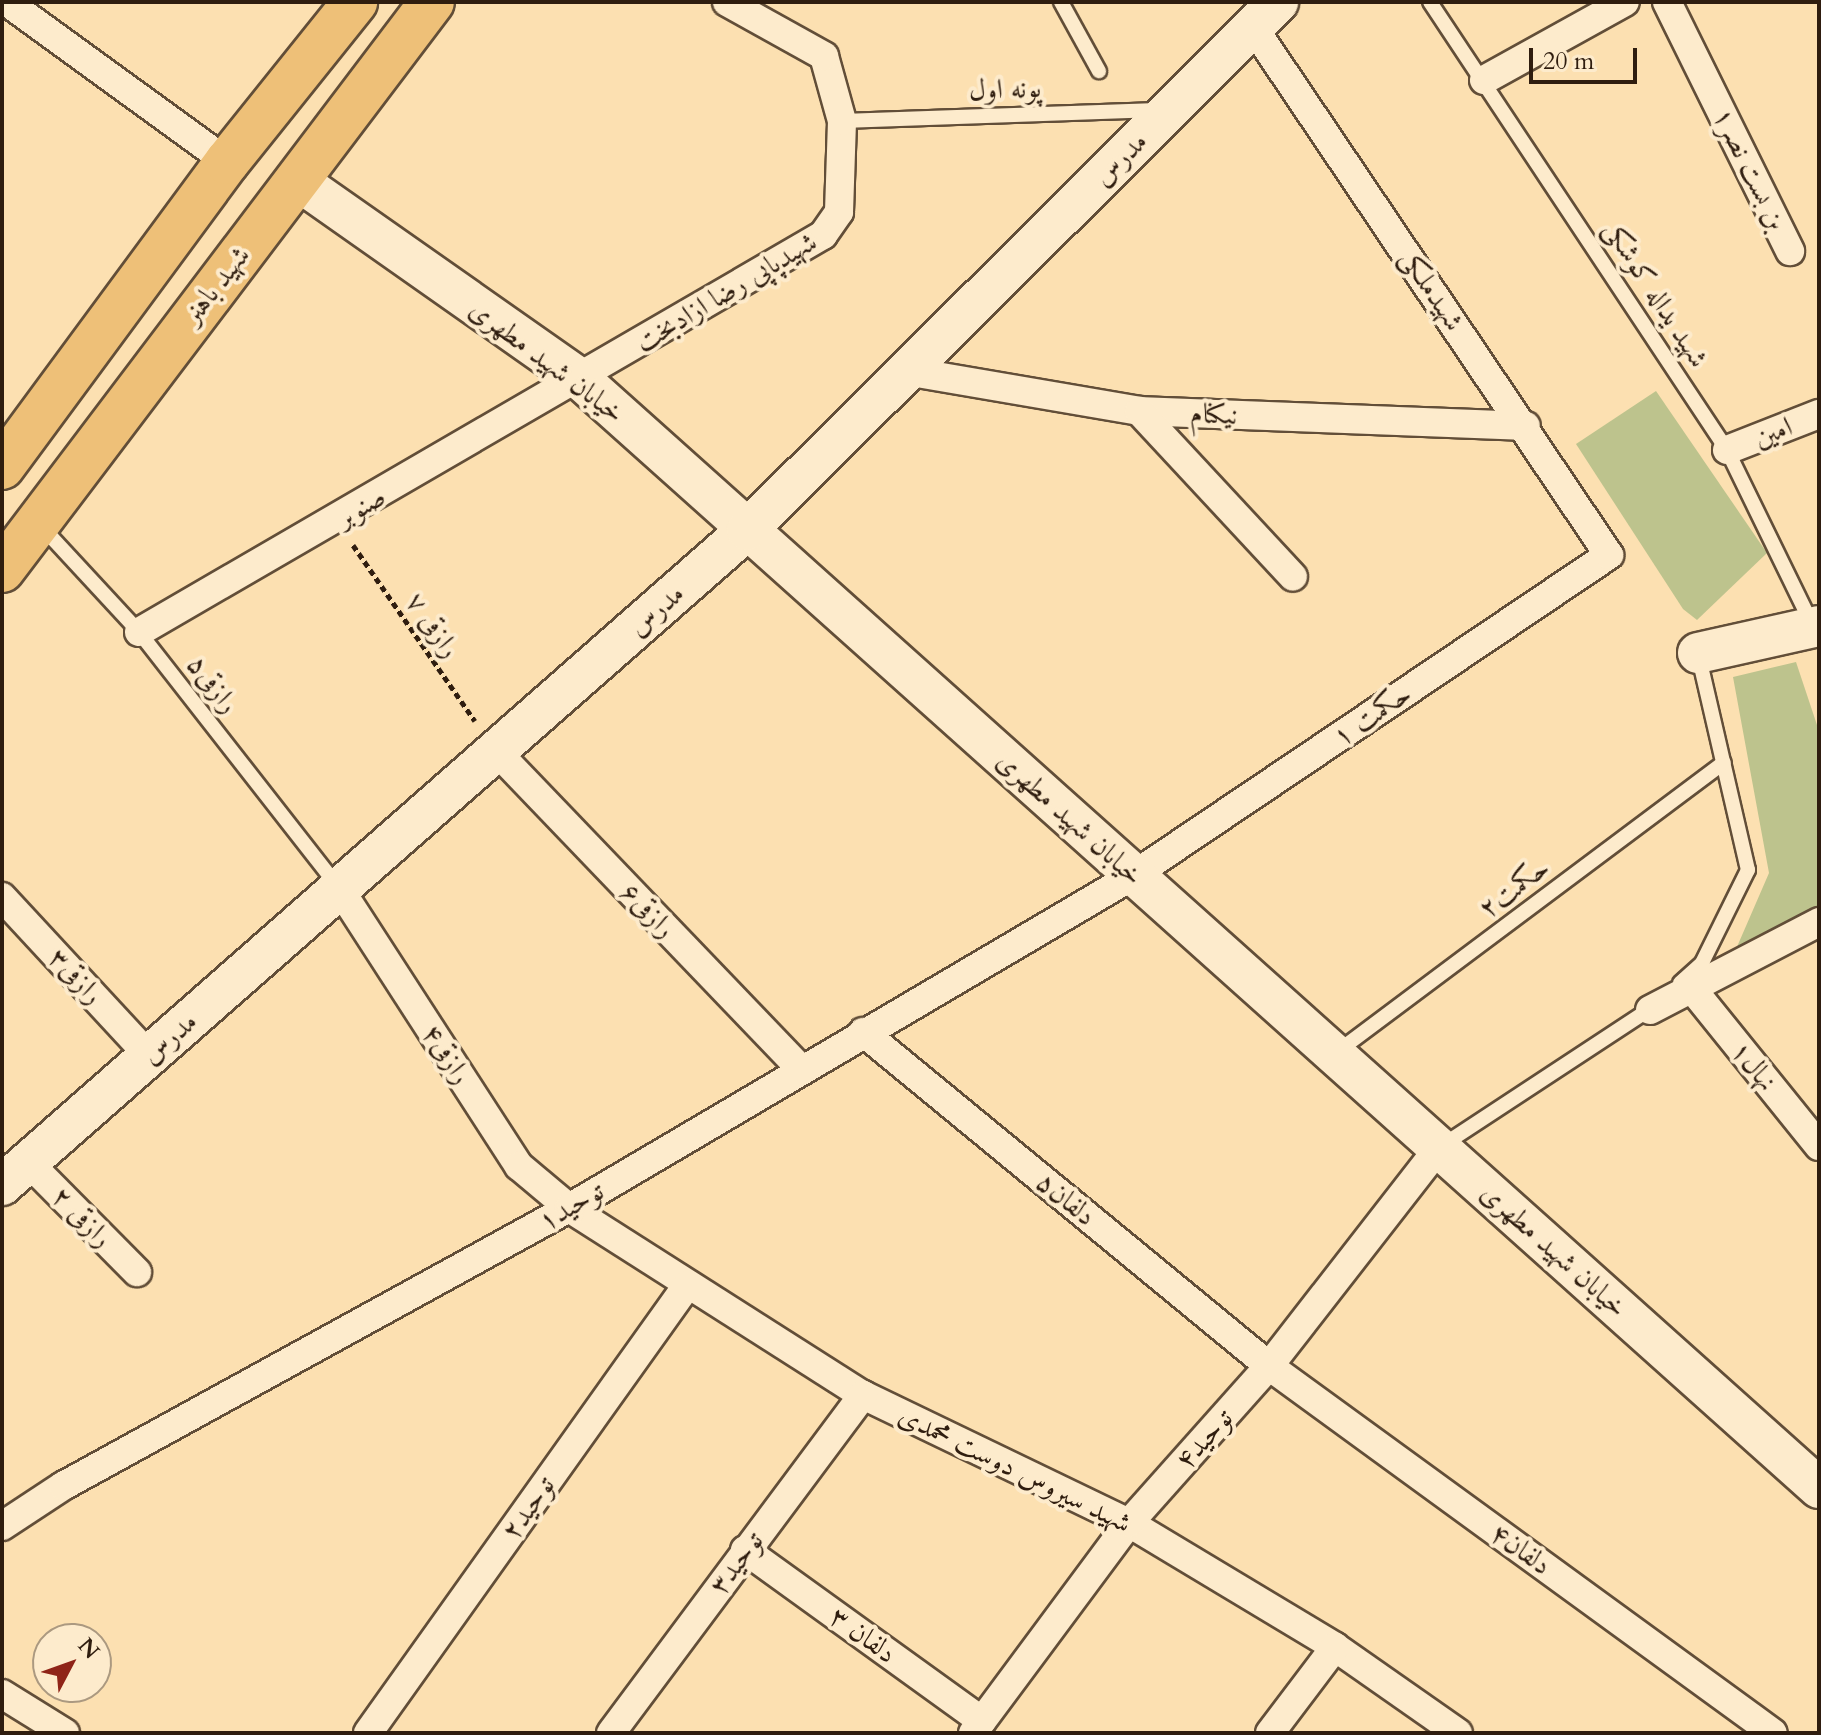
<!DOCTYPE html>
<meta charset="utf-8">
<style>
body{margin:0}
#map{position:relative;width:1821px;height:1735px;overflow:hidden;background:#fce0b1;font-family:Cardo,Amiri,serif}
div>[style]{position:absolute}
.green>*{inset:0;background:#bdc38d}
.path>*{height:5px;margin-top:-2.5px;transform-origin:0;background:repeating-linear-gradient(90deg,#2f1d0f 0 6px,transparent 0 10px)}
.roads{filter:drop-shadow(2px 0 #624e38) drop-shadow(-2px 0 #624e38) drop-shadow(0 2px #624e38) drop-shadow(0 -2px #624e38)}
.lane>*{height:14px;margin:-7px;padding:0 7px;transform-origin:7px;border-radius:7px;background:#fdebcc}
.street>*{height:28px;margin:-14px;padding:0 14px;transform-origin:14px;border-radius:14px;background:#fdebcc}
.secondary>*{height:40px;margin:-20px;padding:0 20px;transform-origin:20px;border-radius:20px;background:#fdebcc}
.primary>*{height:44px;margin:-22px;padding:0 22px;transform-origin:22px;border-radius:22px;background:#eec078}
span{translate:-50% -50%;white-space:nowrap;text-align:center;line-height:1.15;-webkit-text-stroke:8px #fdebcc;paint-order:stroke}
.street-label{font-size:28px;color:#2f1d0f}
.frame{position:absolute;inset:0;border:4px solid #2f1d0f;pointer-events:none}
.north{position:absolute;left:32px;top:1623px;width:80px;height:80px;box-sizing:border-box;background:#fdebcc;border:2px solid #ab9980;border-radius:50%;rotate:49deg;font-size:22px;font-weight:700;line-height:32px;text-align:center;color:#2f1d0f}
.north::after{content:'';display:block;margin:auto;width:28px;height:36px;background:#8f2418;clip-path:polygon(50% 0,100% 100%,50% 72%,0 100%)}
.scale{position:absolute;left:1529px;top:48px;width:108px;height:36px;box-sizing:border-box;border:4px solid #2f1d0f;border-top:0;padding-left:10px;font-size:24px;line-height:28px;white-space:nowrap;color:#2f1d0f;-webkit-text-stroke:6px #fdebcc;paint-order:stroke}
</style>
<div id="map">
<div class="green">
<i style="clip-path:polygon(1656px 391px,1767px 553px,1697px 620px,1683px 609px,1576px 444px)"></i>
<i style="clip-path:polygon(1796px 662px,1819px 731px,1819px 906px,1733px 956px,1769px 873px,1733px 677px)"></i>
</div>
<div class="path">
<i style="left:353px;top:545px;width:214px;rotate:55.3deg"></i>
</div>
<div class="roads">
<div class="lane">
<i style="left:1061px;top:2px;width:79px;rotate:61.2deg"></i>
<i style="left:1430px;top:2px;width:538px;rotate:56.46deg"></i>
<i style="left:1727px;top:450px;width:194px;rotate:64deg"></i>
<i style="left:842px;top:121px;width:316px;rotate:-2deg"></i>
<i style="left:41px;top:526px;width:144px;rotate:47.2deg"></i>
<i style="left:139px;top:632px;width:323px;rotate:52deg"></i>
<i style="left:1680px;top:983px;width:30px;rotate:-42deg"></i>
<i style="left:1702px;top:963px;width:104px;rotate:-63.7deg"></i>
<i style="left:1748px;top:870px;width:219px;rotate:-103deg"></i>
<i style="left:1337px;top:1052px;width:483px;rotate:-36.8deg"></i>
<i style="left:1443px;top:1145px;width:251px;rotate:-33.3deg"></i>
</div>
<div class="street">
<i style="left:7px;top:2px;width:272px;rotate:36deg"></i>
<i style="left:1667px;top:2px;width:278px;rotate:63.7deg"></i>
<i style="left:1484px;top:80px;width:161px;rotate:-29deg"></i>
<i style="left:906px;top:371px;width:236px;rotate:9.7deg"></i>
<i style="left:1139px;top:411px;width:387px;rotate:2.2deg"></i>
<i style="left:1139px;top:411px;width:226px;rotate:47.1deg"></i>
<i style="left:1727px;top:450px;width:99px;rotate:-21.4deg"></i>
<i style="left:139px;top:632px;width:791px;rotate:-30.13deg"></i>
<i style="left:823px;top:235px;width:28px;rotate:-55deg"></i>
<i style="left:839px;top:212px;width:91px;rotate:-88.1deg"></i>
<i style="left:842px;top:121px;width:67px;rotate:-105.5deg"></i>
<i style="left:824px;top:56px;width:111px;rotate:-150.9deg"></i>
<i style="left:496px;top:751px;width:441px;rotate:46.2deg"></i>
<i style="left:339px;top:888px;width:331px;rotate:57.1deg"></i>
<i style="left:519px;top:1166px;width:65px;rotate:40deg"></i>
<i style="left:569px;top:1208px;width:348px;rotate:32.5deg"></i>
<i style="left:863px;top:1395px;width:295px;rotate:25.7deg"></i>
<i style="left:1129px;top:1523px;width:240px;rotate:31deg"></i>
<i style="left:1335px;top:1647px;width:150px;rotate:35deg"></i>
<i style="left:2px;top:897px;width:217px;rotate:47.2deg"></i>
<i style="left:1689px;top:985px;width:207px;rotate:51.1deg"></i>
<i style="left:1650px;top:1010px;width:191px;rotate:-27.5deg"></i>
<i style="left:863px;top:1032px;width:526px;rotate:39.44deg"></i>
<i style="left:1269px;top:1366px;width:623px;rotate:36.06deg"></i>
<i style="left:28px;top:1162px;width:155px;rotate:45.3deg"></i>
<i style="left:2px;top:1526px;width:73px;rotate:-33.3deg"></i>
<i style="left:63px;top:1486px;width:577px;rotate:-28.78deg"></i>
<i style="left:569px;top:1208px;width:656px;rotate:-30.51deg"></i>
<i style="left:1134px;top:875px;width:573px;rotate:-33.97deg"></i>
<i style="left:1609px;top:555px;width:637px;rotate:-123.99deg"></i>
<i style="left:745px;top:1550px;width:292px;rotate:35.8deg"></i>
<i style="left:2px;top:1694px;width:74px;rotate:31.8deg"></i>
<i style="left:368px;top:1733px;width:551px;rotate:-54.52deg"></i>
<i style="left:611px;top:1733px;width:422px;rotate:-53.3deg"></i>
<i style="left:973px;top:1733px;width:262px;rotate:-53.4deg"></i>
<i style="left:1129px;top:1523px;width:210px;rotate:-48.3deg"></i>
<i style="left:1269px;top:1366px;width:276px;rotate:-52.1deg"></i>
<i style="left:1270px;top:1733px;width:108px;rotate:-52.9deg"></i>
</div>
<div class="secondary">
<i style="left:297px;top:180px;width:346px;rotate:35.1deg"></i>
<i style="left:580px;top:379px;width:1663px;rotate:41.83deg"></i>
<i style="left:1698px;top:653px;width:124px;rotate:-12.6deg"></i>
<i style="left:2px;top:1185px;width:992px;rotate:-41.32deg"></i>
<i style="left:747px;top:530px;width:749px;rotate:-44.84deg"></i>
</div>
<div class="primary">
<i style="left:2px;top:467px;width:379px;rotate:-53.6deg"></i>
<i style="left:227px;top:162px;width:205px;rotate:-51.3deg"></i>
<i style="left:2px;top:570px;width:712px;rotate:-52.87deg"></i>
</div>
</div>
<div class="street-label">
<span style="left:1005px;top:89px;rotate:-2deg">پونه اول</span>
<span style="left:1120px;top:159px;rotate:-45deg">مدرس</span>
<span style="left:1750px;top:169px;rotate:64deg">بن بست نصر۱</span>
<span style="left:216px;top:285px;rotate:-52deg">شهید باهنر</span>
<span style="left:1432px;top:290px;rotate:56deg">شهیدملکی</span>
<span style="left:726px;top:292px;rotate:-31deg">شهیدپاپی رضا ازادبخت</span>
<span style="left:1656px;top:294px;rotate:57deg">شهید یداله کوشکی</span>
<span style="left:547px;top:361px;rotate:37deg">خیابان شهید مطهری</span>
<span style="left:1214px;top:414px;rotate:2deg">نیکنام</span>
<span style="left:1773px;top:432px;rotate:-21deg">امین</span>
<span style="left:361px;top:507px;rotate:-30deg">صنوبر</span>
<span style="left:656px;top:610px;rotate:-41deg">مدرس</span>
<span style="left:433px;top:625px;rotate:55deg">رازقی ۷</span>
<span style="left:213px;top:684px;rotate:52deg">رازقی۵</span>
<span style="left:1372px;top:715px;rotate:-34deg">حکمت ۱</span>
<span style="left:1070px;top:818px;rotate:42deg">خیابان شهید مطهری</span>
<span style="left:1514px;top:888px;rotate:-37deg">حکمت۲</span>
<span style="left:648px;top:910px;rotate:46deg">رازقی۶</span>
<span style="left:76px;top:976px;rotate:47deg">رازقی۳</span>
<span style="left:169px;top:1038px;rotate:-41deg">مدرس</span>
<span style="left:447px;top:1054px;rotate:57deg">رازقی۴</span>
<span style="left:1754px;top:1066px;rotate:51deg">نهال۱</span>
<span style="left:1066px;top:1199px;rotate:39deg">دلفان۵</span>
<span style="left:571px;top:1206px;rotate:-30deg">توحید۱</span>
<span style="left:82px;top:1217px;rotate:45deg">رازقی ۲</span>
<span style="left:1554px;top:1250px;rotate:42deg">خیابان شهید مطهری</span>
<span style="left:1204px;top:1439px;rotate:-48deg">توحید۴</span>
<span style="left:1015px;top:1469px;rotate:26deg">شهید سیروس دوست محمدی</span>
<span style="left:528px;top:1508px;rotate:-55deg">توحید۲</span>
<span style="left:1521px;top:1549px;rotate:36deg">دلفان۴</span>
<span style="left:736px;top:1563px;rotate:-53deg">توحید۳</span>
<span style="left:863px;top:1635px;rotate:36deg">دلفان ۳</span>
</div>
<div class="frame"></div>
<div class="north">N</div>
<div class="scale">20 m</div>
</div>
